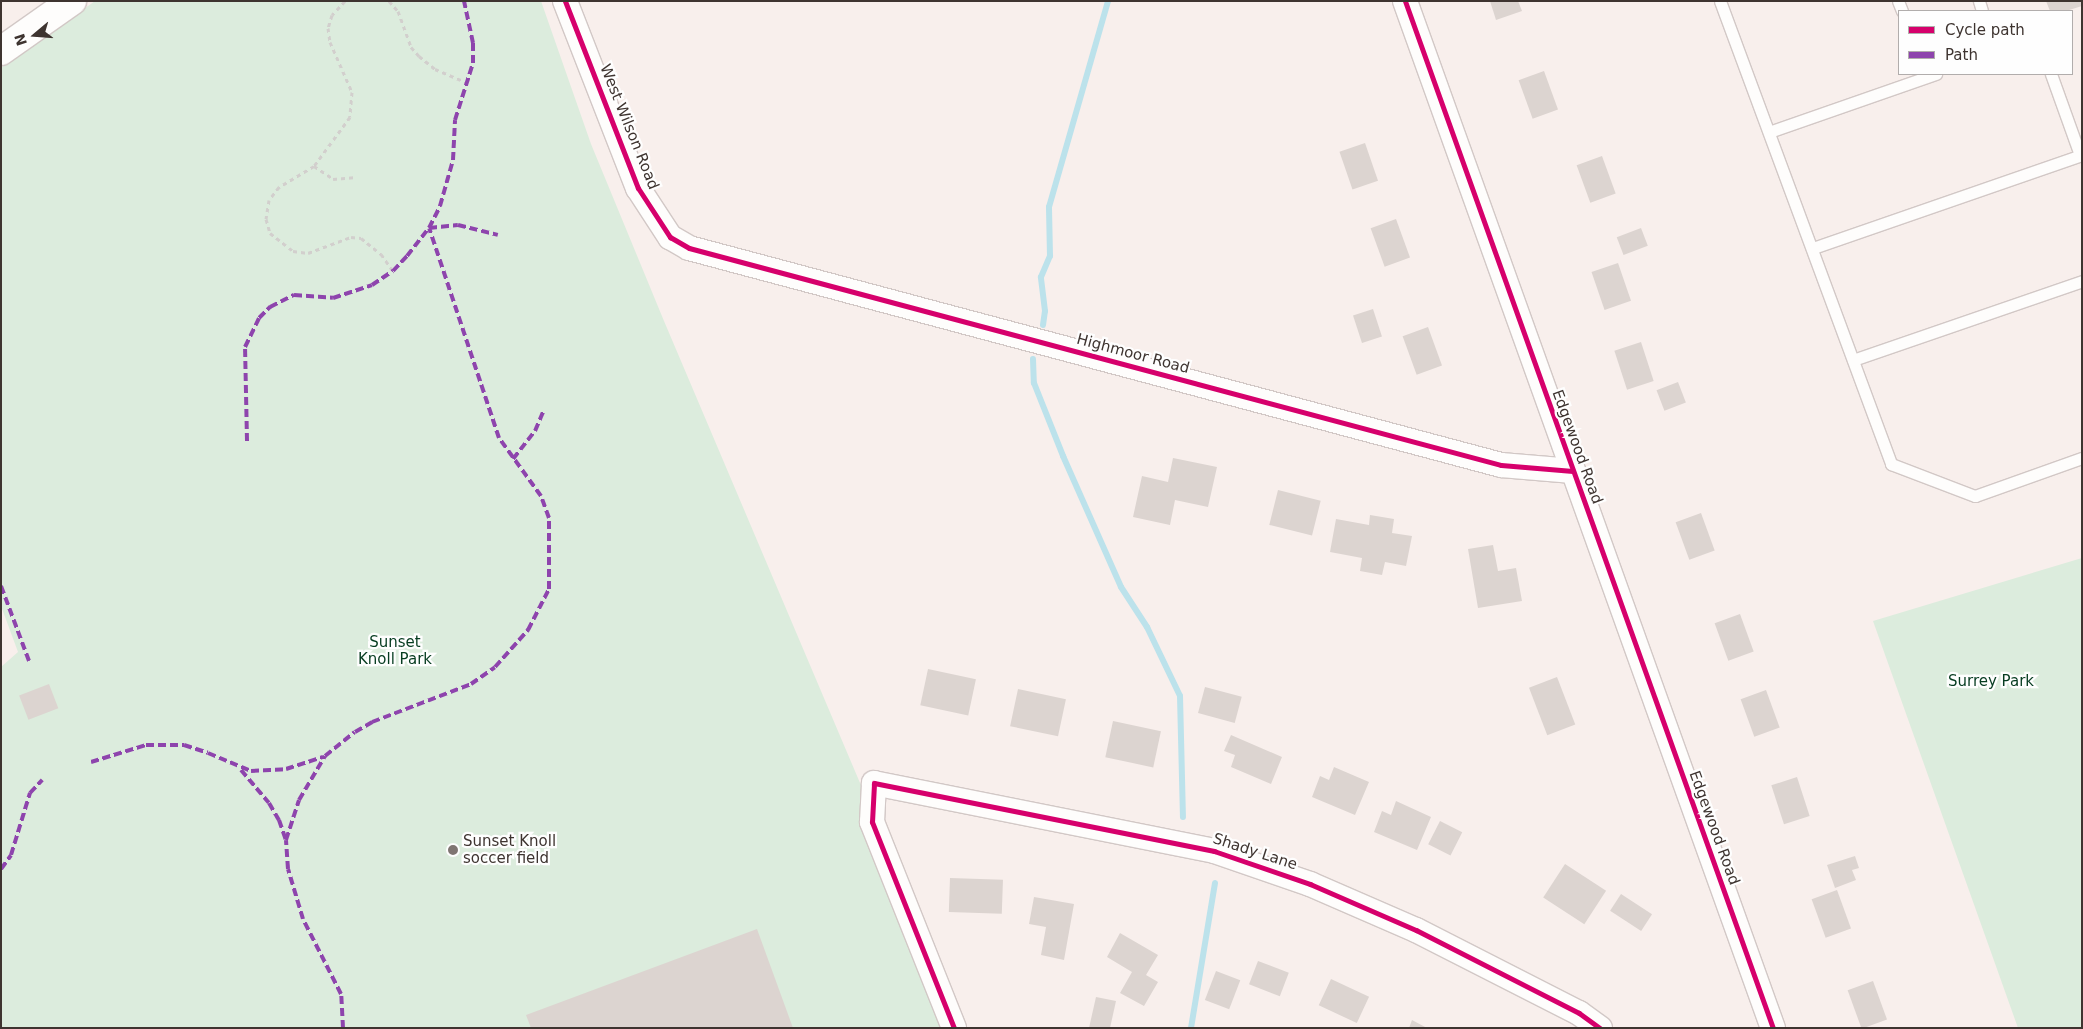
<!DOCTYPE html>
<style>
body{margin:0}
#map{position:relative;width:2083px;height:1029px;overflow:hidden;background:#f8efec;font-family:"DejaVu Sans",sans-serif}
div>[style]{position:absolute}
.green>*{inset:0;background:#dcecdd}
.stream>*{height:6px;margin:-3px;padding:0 3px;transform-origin:3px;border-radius:3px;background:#bce2eb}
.building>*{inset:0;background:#dcd4d0;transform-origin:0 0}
.path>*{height:3px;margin-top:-1.5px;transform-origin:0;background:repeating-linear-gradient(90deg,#d2cfcd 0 4px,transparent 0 8px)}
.roads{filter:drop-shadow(1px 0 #d2c8c6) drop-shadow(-1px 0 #d2c8c6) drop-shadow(0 1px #d2c8c6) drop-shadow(0 -1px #d2c8c6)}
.service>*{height:11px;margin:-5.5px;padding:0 5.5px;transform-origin:5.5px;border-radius:5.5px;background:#fefdfc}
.minor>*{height:24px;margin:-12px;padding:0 12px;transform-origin:12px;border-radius:12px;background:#fefdfc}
.secondary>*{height:28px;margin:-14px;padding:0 14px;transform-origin:14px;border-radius:14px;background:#fefdfc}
.quiet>*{height:4px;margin-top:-2px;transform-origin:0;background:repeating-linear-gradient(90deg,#8e44ad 0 8px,transparent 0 12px)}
.cycleway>*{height:5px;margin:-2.5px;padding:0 2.5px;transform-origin:2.5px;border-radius:2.5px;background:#d6006c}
.dots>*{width:14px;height:14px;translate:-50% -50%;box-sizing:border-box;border:2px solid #fefefe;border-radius:50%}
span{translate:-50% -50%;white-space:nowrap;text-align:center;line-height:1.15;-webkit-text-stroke:4.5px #fefefe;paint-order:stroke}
.street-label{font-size:15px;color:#3e3430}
.park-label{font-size:15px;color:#063c20}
.poi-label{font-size:15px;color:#3e3430}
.left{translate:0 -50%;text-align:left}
.frame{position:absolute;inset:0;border:2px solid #3e3430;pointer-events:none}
.legend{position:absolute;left:1898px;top:10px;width:175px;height:65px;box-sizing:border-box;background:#fefefe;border:1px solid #b1adac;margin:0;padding:6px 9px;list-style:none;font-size:15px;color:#3e3430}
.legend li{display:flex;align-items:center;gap:10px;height:25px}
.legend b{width:25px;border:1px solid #b1adac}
.north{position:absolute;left:10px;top:10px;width:50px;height:50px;-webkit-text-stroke:4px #fefefe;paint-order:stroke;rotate:252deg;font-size:14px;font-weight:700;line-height:20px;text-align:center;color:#3e3430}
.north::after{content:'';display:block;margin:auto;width:18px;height:22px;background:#3e3430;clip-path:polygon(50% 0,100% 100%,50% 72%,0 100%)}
</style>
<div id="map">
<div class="green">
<i style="clip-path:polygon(95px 1px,541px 1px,591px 144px,664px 321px,964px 1028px,1px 1028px,1px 667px,18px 652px,1px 606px,1px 68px)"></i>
<i style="clip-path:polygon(2082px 558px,2082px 1028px,2018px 1028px,1873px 621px)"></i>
</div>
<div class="stream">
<i style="left:1043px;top:325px;width:14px;rotate:-82deg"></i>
<i style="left:1045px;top:311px;width:34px;rotate:-97deg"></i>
<i style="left:1041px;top:277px;width:23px;rotate:-67deg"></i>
<i style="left:1050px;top:256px;width:49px;rotate:-91.2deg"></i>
<i style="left:1049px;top:207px;width:214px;rotate:-74deg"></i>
<i style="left:1033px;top:359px;width:24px;rotate:88deg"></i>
<i style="left:1034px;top:383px;width:79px;rotate:68.3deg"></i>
<i style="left:1063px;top:456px;width:143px;rotate:66.1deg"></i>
<i style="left:1121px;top:587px;width:48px;rotate:57deg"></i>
<i style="left:1147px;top:627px;width:76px;rotate:64.4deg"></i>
<i style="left:1180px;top:696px;width:121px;rotate:88.6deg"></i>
<i style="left:1191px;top:1028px;width:147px;rotate:-80.6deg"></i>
</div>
<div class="building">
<i style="clip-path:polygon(1490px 1px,1518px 1px,1522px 11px,1496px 20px)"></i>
<i style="clip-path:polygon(2046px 1px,2082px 1px,2082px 6px,2066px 11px,2050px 11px)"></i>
<i style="left:1544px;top:71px;width:41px;height:27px;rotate:70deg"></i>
<i style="left:1365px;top:143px;width:40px;height:27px;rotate:71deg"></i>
<i style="left:1602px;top:156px;width:40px;height:27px;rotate:70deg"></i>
<i style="left:1396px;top:219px;width:41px;height:27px;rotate:70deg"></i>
<i style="left:1641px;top:228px;width:19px;height:26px;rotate:69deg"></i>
<i style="left:1618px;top:263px;width:40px;height:28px;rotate:71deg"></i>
<i style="left:1373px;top:309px;width:29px;height:21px;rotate:72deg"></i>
<i style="left:1428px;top:327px;width:41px;height:27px;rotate:70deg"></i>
<i style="left:1641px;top:342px;width:41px;height:28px;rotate:72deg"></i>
<i style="left:1678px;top:382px;width:22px;height:23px;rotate:69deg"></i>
<i style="clip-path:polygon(1173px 458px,1217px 467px,1208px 507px,1175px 500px,1170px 525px,1133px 517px,1142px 476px,1168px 482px)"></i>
<i style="left:1278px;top:490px;width:44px;height:36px;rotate:14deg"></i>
<i style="left:1701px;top:513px;width:40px;height:27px;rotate:70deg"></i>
<i style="clip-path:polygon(1370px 515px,1394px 519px,1392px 533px,1412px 536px,1406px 566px,1385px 562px,1382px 575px,1360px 571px,1362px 558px,1330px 552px,1336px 519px,1369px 525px)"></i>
<i style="clip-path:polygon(1493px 545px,1498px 571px,1516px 568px,1522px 601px,1478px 608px,1468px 549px)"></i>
<i style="left:1740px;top:614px;width:40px;height:27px;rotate:70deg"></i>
<i style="left:928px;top:669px;width:49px;height:37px;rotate:12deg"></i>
<i style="left:1557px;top:677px;width:51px;height:30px;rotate:69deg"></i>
<i style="left:49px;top:684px;width:26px;height:32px;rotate:69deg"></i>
<i style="left:1205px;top:687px;width:38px;height:27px;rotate:15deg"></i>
<i style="left:1018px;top:689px;width:49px;height:38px;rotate:12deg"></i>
<i style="left:1766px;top:690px;width:40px;height:27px;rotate:70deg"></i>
<i style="left:1113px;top:721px;width:49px;height:37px;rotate:12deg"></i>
<i style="clip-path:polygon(1231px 735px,1282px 757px,1271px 784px,1231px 767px,1235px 755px,1224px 751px)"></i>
<i style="clip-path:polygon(1334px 767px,1369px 782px,1355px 815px,1312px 797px,1320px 776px,1329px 780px)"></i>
<i style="left:1797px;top:777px;width:41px;height:27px;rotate:72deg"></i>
<i style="clip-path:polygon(1396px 801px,1431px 817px,1417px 850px,1374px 832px,1382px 811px,1391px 815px)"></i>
<i style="left:1440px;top:821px;width:25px;height:26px;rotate:27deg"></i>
<i style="clip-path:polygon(1855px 856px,1859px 868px,1852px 870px,1856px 880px,1835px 888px,1827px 865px)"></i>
<i style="left:1565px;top:864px;width:49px;height:40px;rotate:33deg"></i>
<i style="left:950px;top:878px;width:53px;height:34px;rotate:2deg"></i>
<i style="left:1837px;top:890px;width:41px;height:27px;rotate:70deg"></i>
<i style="left:1621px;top:894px;width:37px;height:20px;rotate:33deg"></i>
<i style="clip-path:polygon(1034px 897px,1074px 904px,1064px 960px,1041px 955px,1046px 927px,1029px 924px)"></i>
<i style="clip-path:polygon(757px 929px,793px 1028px,531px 1028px,526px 1015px)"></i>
<i style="clip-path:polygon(1120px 933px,1158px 955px,1146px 975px,1158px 982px,1144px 1006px,1120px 993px,1132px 972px,1107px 957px)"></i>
<i style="left:1258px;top:961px;width:33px;height:25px;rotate:21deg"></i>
<i style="left:1216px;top:971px;width:26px;height:31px;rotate:21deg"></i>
<i style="left:1331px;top:979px;width:42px;height:29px;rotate:25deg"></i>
<i style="left:1873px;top:981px;width:41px;height:27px;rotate:70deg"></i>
<i style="clip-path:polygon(1096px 997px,1116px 1001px,1110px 1028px,1089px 1028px)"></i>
<i style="clip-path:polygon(1412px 1020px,1427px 1028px,1409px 1028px)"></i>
</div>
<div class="path">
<i style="left:345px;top:1px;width:19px;rotate:133deg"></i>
<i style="left:332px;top:15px;width:14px;rotate:107deg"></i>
<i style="left:328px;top:28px;width:14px;rotate:82deg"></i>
<i style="left:330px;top:42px;width:55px;rotate:66.3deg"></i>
<i style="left:352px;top:92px;width:25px;rotate:95deg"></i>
<i style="left:350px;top:117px;width:61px;rotate:126.3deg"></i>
<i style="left:314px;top:166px;width:41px;rotate:149deg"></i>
<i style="left:279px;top:187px;width:16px;rotate:128deg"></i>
<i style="left:269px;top:200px;width:19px;rotate:99deg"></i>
<i style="left:266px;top:219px;width:15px;rotate:74deg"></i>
<i style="left:270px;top:233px;width:29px;rotate:38deg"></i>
<i style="left:293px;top:251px;width:15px;rotate:8deg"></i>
<i style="left:308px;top:253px;width:46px;rotate:-20.4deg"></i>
<i style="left:351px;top:237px;width:10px;rotate:6deg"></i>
<i style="left:361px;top:238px;width:26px;rotate:39deg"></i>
<i style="left:381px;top:254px;width:21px;rotate:55deg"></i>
<i style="left:389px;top:1px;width:13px;rotate:48deg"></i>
<i style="left:398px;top:11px;width:38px;rotate:70deg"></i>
<i style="left:411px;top:47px;width:12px;rotate:48deg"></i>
<i style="left:419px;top:56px;width:21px;rotate:39deg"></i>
<i style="left:435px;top:69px;width:36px;rotate:23deg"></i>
<i style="left:314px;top:166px;width:23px;rotate:34deg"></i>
<i style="left:333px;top:179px;width:24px;rotate:-5deg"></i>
</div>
<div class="roads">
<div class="service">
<i style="left:1720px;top:1px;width:494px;rotate:69.7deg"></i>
<i style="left:1891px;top:464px;width:90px;rotate:20.9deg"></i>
<i style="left:1975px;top:496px;width:114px;rotate:-19.6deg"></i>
<i style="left:1898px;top:1px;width:11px;rotate:68deg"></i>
<i style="left:1979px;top:1px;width:10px;rotate:73deg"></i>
<i style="left:2051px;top:74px;width:86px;rotate:70.3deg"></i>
<i style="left:1769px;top:132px;width:177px;rotate:-19.2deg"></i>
<i style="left:1813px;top:248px;width:285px;rotate:-19.1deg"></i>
<i style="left:1853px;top:360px;width:242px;rotate:-19deg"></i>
</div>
<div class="minor">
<i style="left:565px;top:1px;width:201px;rotate:68.7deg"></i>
<i style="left:638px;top:188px;width:59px;rotate:56.9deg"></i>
<i style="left:670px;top:237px;width:22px;rotate:30deg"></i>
<i style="left:689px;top:248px;width:840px;rotate:14.96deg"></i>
<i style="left:1501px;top:465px;width:72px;rotate:4.8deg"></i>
<i style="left:1405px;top:1px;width:1091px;rotate:70.29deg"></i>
<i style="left:954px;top:1028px;width:222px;rotate:-111.7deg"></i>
<i style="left:872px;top:822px;width:39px;rotate:-87deg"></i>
<i style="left:874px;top:783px;width:347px;rotate:11.3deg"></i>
<i style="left:1214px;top:851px;width:102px;rotate:19deg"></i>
<i style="left:1310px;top:884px;width:116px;rotate:23.5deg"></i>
<i style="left:1416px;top:930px;width:183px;rotate:27deg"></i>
<i style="left:1579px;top:1013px;width:26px;rotate:36deg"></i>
</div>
<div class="secondary">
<i style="left:1px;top:51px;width:87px;rotate:-35.2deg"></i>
</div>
</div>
<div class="quiet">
<i style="left:247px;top:441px;width:94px;rotate:-91.2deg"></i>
<i style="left:245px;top:347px;width:32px;rotate:-64deg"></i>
<i style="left:259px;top:318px;width:16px;rotate:-45deg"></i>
<i style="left:270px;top:307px;width:27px;rotate:-27deg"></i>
<i style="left:294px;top:295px;width:39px;rotate:4deg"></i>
<i style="left:333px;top:298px;width:41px;rotate:-18.4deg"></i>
<i style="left:372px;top:285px;width:25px;rotate:-34deg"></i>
<i style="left:393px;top:271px;width:21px;rotate:-47deg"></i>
<i style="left:407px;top:256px;width:36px;rotate:-52deg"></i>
<i style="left:429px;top:228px;width:25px;rotate:-63deg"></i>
<i style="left:440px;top:206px;width:48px;rotate:-74.2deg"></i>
<i style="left:453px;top:160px;width:40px;rotate:-87.1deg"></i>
<i style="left:455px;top:120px;width:60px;rotate:-72.5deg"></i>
<i style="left:473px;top:63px;width:20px;rotate:-90deg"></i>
<i style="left:473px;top:43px;width:43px;rotate:-102.1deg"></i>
<i style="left:513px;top:459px;width:36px;rotate:-52deg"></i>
<i style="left:535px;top:431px;width:23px;rotate:-67deg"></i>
<i style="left:1px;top:586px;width:80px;rotate:69.5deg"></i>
<i style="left:91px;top:762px;width:58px;rotate:-17.2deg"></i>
<i style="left:146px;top:745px;width:38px"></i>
<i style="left:184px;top:745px;width:25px;rotate:18deg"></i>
<i style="left:208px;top:753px;width:47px;rotate:22.7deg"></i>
<i style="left:251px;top:771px;width:35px;rotate:-3deg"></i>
<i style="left:286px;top:769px;width:39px;rotate:-18deg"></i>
<i style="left:241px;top:770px;width:43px;rotate:49.7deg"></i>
<i style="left:269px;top:803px;width:20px;rotate:60deg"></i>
<i style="left:279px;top:820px;width:21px;rotate:71deg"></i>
<i style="left:1px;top:869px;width:17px;rotate:-54deg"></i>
<i style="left:11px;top:855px;width:65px;rotate:-73deg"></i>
<i style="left:30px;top:793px;width:18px;rotate:-47deg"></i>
<i style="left:343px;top:1028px;width:34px;rotate:-93deg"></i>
<i style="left:341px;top:994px;width:84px;rotate:-116.9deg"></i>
<i style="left:303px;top:919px;width:52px;rotate:-106.7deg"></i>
<i style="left:288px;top:869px;width:29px;rotate:-94deg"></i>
<i style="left:286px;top:840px;width:42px;rotate:-72deg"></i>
<i style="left:299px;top:800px;width:51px;rotate:-59.4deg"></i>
<i style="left:325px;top:756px;width:38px;rotate:-39deg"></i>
<i style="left:355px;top:732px;width:20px;rotate:-30deg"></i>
<i style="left:372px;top:722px;width:106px;rotate:-21deg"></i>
<i style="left:471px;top:684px;width:29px;rotate:-35deg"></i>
<i style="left:495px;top:667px;width:50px;rotate:-48.3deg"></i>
<i style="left:528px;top:630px;width:46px;rotate:-62.9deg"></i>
<i style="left:549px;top:589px;width:71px;rotate:-90deg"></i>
<i style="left:549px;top:518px;width:23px;rotate:-110deg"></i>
<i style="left:541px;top:496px;width:72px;rotate:-125.9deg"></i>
<i style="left:499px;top:438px;width:221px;rotate:-108.4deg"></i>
<i style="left:429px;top:228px;width:29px;rotate:-6deg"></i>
<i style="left:458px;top:225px;width:41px;rotate:14deg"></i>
</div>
<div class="cycleway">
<i style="left:565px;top:1px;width:201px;rotate:68.7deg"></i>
<i style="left:638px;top:188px;width:59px;rotate:56.9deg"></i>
<i style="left:670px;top:237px;width:22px;rotate:30deg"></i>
<i style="left:689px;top:248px;width:840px;rotate:14.96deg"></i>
<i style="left:1501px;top:465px;width:72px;rotate:4.8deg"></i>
<i style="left:1405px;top:1px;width:1091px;rotate:70.29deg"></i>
<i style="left:954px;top:1028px;width:222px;rotate:-111.7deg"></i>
<i style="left:872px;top:822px;width:39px;rotate:-87deg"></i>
<i style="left:874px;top:783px;width:347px;rotate:11.3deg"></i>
<i style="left:1214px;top:851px;width:102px;rotate:19deg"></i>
<i style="left:1310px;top:884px;width:116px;rotate:23.5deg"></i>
<i style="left:1416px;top:930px;width:183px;rotate:27deg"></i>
<i style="left:1579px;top:1013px;width:26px;rotate:36deg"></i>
</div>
<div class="dots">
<i style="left:453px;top:850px;background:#7f7572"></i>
</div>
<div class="street-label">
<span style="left:629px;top:127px;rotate:68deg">West Wilson Road</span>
<span style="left:1133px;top:354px;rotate:15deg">Highmoor Road</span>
<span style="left:1577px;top:447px;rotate:70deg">Edgewood Road</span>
<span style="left:1714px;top:828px;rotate:70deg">Edgewood Road</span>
<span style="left:1255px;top:852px;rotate:18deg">Shady Lane</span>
</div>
<div class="park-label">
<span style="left:395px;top:651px">Sunset<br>Knoll Park</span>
<span style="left:1991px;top:682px">Surrey Park</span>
</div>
<div class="poi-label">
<span class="left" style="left:463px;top:850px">Sunset Knoll<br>soccer field</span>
</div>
<div class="frame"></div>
<ul class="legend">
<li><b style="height:6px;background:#d6006c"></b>Cycle path</li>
<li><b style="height:6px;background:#8e44ad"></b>Path</li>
</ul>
<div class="north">N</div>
</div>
